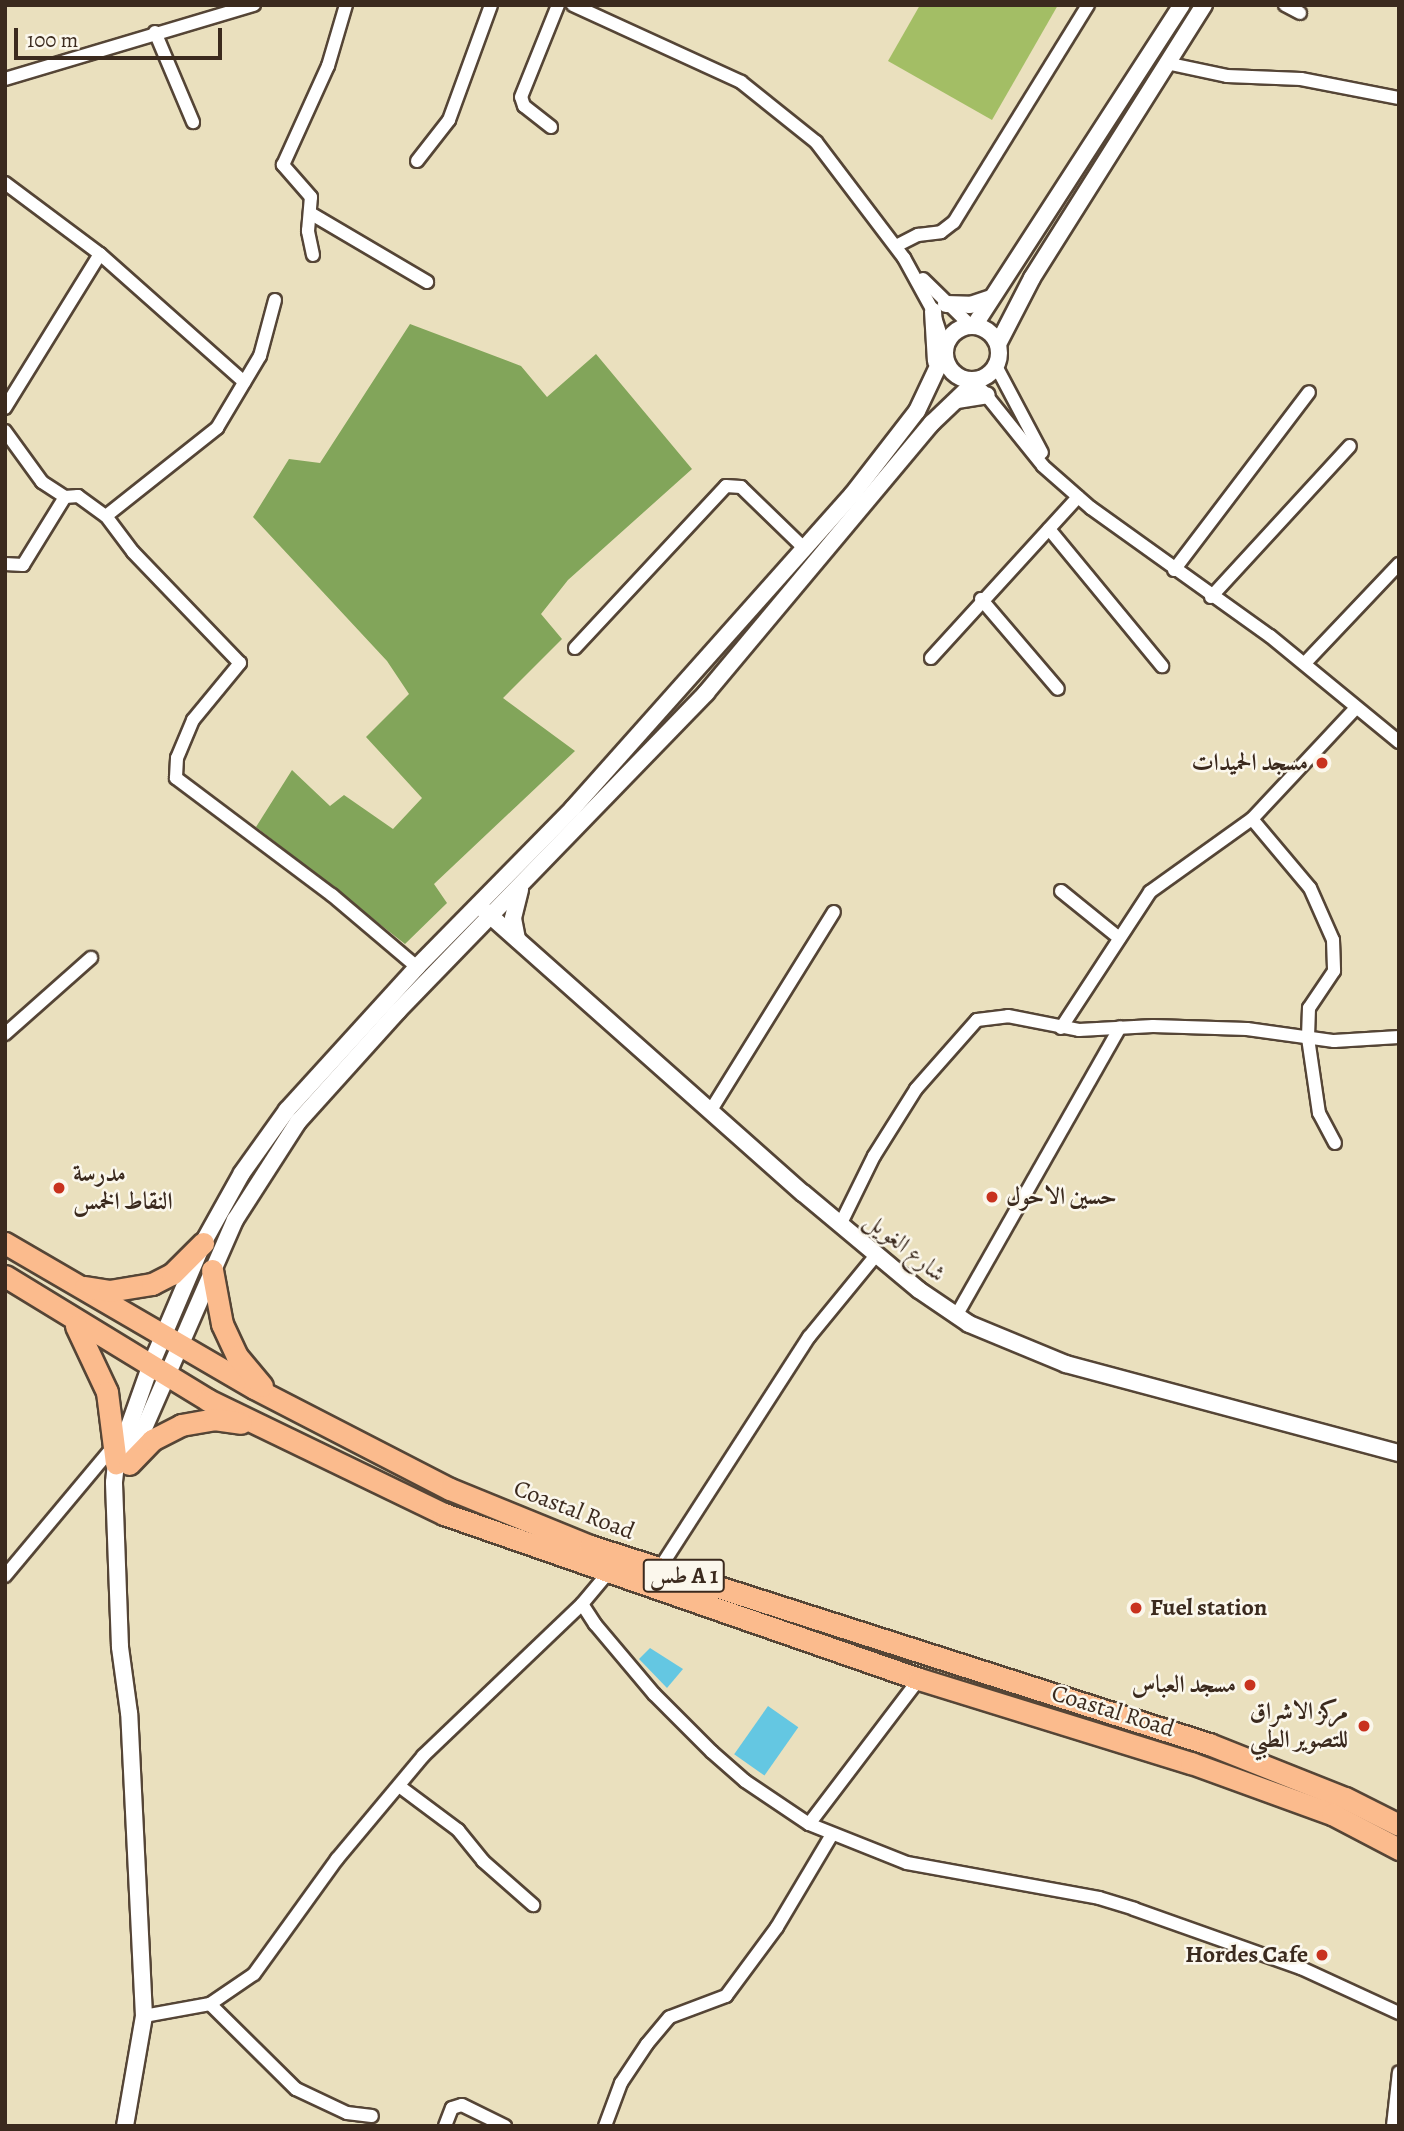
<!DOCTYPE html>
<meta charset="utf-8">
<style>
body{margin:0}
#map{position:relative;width:1404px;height:2131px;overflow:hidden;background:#eae0be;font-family:Alegreya,Amiri,serif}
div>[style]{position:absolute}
.green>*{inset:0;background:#a3be65}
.forest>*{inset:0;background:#82a55a}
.water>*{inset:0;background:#64c7e2;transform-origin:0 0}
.roads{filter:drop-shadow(2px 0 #554536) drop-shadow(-2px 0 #554536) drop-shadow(0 2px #554536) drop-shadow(0 -2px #554536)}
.minor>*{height:12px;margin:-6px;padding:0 6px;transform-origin:6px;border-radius:6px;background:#fff}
.tertiary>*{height:16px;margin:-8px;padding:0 8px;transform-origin:8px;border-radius:8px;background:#fff}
.tertiary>.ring{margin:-8px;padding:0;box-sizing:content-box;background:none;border:16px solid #fff;border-radius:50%}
.trunk>*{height:21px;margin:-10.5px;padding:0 10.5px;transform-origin:10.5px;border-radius:10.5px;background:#fbbb8d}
.dots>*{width:19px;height:19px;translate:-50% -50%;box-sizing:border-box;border:4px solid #fbf7ec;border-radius:50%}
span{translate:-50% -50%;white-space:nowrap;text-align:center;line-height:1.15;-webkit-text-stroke:5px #fbf7ec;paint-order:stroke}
.shield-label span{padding:2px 5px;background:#fbf7ec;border:2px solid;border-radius:5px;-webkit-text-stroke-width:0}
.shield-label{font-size:23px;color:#3b2a1e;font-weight:700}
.poi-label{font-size:24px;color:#3b2a1e;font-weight:700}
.right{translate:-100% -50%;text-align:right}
.left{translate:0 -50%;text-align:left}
.street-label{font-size:24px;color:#3b2a1e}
.frame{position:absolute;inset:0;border:7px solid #3b2a1e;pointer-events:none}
.scale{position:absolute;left:14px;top:28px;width:208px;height:32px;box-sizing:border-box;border:4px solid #3b2a1e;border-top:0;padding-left:9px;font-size:21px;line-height:24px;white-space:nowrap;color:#3b2a1e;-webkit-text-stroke:5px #fbf7ec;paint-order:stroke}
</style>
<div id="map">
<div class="green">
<i style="clip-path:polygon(920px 5px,1058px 5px,992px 120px,888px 61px)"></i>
</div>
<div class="forest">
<i style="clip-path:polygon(410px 324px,521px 366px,547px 397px,596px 354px,692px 469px,568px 580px,541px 614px,562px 639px,503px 698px,575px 751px,434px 884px,447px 903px,405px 944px,256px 827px,292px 770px,330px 806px,344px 795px,393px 829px,422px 798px,366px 737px,409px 694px,387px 661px,253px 517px,289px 459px,320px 463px)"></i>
</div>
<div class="water">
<i style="clip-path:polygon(650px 1648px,683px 1669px,667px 1688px,639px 1659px)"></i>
<i style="left:768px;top:1706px;width:37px;height:59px;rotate:35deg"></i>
</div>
<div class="roads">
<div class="minor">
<i style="left:573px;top:5px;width:185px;rotate:24.6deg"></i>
<i style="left:741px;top:82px;width:96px;rotate:38.7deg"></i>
<i style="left:816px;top:142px;width:146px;rotate:52.8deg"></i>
<i style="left:904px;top:258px;width:60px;rotate:61.3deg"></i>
<i style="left:933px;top:311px;width:38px;rotate:72deg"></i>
<i style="left:1285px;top:5px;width:17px;rotate:28deg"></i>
<i style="left:155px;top:32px;width:98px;rotate:67.1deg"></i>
<i style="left:1166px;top:63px;width:62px;rotate:12deg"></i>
<i style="left:1227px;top:76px;width:74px;rotate:2.3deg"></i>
<i style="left:1301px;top:79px;width:100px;rotate:11deg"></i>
<i style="left:5px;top:79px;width:260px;rotate:-16.6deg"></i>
<i style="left:551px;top:127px;width:34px;rotate:-142deg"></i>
<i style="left:524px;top:106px;width:9px;rotate:-108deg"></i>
<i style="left:521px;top:97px;width:99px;rotate:-68.1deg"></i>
<i style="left:417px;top:161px;width:52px;rotate:-52deg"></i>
<i style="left:449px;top:120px;width:122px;rotate:-69.9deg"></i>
<i style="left:5px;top:183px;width:119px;rotate:36.8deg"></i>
<i style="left:100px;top:254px;width:181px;rotate:121.7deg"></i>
<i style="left:310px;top:213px;width:136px;rotate:30.5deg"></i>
<i style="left:896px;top:246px;width:25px;rotate:-27deg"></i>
<i style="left:918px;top:235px;width:23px;rotate:-7deg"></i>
<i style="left:941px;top:232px;width:16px;rotate:-38deg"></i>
<i style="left:954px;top:222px;width:255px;rotate:-58.3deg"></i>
<i style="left:100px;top:254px;width:193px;rotate:41.6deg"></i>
<i style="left:313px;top:255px;width:25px;rotate:-102deg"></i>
<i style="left:308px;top:231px;width:34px;rotate:-85deg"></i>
<i style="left:311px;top:197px;width:43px;rotate:-131.2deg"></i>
<i style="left:283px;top:165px;width:109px;rotate:-65.6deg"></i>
<i style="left:328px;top:66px;width:64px;rotate:-73.6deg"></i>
<i style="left:923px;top:279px;width:67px;rotate:44.4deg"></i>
<i style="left:996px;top:366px;width:98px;rotate:62.1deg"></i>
<i style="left:982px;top:390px;width:97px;rotate:51.2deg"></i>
<i style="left:1043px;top:466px;width:64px;rotate:41.2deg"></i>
<i style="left:1091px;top:508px;width:220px;rotate:35.6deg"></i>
<i style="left:1270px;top:636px;width:167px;rotate:39.4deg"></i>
<i style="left:5px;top:431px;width:63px;rotate:54deg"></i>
<i style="left:42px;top:482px;width:27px;rotate:33deg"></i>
<i style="left:65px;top:497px;width:13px;rotate:-4deg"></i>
<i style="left:78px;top:496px;width:34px;rotate:36deg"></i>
<i style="left:106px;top:516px;width:142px;rotate:-38.4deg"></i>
<i style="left:217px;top:428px;width:84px;rotate:-59.2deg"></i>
<i style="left:260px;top:356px;width:58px;rotate:-75deg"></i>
<i style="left:106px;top:516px;width:45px;rotate:53.1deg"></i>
<i style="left:133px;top:552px;width:154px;rotate:46.1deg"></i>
<i style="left:240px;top:663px;width:74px;rotate:129.5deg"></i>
<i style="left:193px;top:720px;width:41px;rotate:112.8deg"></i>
<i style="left:177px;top:758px;width:20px;rotate:93deg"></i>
<i style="left:176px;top:778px;width:195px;rotate:36.9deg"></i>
<i style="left:332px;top:895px;width:111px;rotate:40.3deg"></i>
<i style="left:1049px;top:529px;width:178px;rotate:50.5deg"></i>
<i style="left:5px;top:564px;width:18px;rotate:3deg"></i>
<i style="left:23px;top:565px;width:80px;rotate:-58.3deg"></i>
<i style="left:1174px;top:570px;width:223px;rotate:-52.8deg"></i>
<i style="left:1211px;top:597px;width:205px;rotate:-47.4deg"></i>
<i style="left:981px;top:599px;width:118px;rotate:49.5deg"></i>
<i style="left:575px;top:648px;width:221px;rotate:-47deg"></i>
<i style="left:726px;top:486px;width:15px;rotate:4deg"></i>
<i style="left:741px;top:487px;width:88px;rotate:44.1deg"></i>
<i style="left:931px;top:658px;width:218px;rotate:-47.6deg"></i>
<i style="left:1305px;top:663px;width:137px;rotate:-46.5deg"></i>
<i style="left:1252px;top:819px;width:90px;rotate:50deg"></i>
<i style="left:1310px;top:888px;width:57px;rotate:66.1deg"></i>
<i style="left:1333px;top:940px;width:31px;rotate:88deg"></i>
<i style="left:1334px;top:971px;width:45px;rotate:124deg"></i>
<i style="left:1309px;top:1008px;width:30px;rotate:92deg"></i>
<i style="left:1308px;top:1038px;width:76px;rotate:81.7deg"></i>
<i style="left:1319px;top:1113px;width:34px;rotate:62deg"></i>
<i style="left:1061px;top:891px;width:75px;rotate:39deg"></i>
<i style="left:1061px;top:1028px;width:163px;rotate:-56.8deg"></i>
<i style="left:1150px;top:892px;width:125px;rotate:-35.6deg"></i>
<i style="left:1252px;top:819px;width:152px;rotate:-46.9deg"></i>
<i style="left:5px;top:1034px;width:115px;rotate:-41.5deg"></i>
<i style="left:711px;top:1110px;width:233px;rotate:-58.2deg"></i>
<i style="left:840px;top:1225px;width:77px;rotate:-63.8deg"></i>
<i style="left:874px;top:1156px;width:79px;rotate:-57.9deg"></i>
<i style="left:916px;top:1089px;width:92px;rotate:-48.5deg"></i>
<i style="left:977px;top:1020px;width:31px;rotate:-7deg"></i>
<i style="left:1008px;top:1016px;width:72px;rotate:11.2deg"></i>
<i style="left:1079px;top:1030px;width:74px;rotate:-3.1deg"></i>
<i style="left:1153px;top:1026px;width:94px;rotate:1.8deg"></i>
<i style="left:1247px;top:1029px;width:88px;rotate:7.9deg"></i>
<i style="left:1334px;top:1041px;width:65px;rotate:-3.5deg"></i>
<i style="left:956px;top:1316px;width:332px;rotate:-60.4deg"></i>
<i style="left:660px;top:1568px;width:275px;rotate:-57.2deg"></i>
<i style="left:809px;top:1337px;width:107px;rotate:-50.7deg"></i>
<i style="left:608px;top:1573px;width:40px;rotate:130deg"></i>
<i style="left:582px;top:1604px;width:24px;rotate:57deg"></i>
<i style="left:595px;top:1624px;width:92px;rotate:49.9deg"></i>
<i style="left:654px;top:1694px;width:82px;rotate:45deg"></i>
<i style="left:712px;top:1752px;width:44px;rotate:41.3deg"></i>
<i style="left:745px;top:1781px;width:77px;rotate:33.9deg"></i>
<i style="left:809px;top:1824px;width:105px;rotate:21.7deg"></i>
<i style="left:907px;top:1863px;width:195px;rotate:10.3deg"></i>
<i style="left:1099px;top:1898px;width:37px;rotate:17deg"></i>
<i style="left:1134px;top:1909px;width:177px;rotate:19.5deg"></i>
<i style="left:1301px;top:1968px;width:108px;rotate:24.7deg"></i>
<i style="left:5px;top:1576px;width:168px;rotate:-50.1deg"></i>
<i style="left:399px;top:1786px;width:74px;rotate:36.7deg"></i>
<i style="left:458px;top:1830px;width:40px;rotate:51deg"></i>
<i style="left:483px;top:1861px;width:67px;rotate:41.3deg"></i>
<i style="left:809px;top:1824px;width:182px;rotate:-52.8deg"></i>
<i style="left:210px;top:2004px;width:121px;rotate:44.7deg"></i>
<i style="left:296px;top:2089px;width:56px;rotate:25.2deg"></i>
<i style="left:347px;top:2113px;width:25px;rotate:7deg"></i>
<i style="left:144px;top:2016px;width:67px;rotate:-10.3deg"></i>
<i style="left:210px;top:2004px;width:53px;rotate:-34.3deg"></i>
<i style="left:254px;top:1974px;width:142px;rotate:-54.2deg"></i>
<i style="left:337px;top:1859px;width:134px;rotate:-50.1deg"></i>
<i style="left:423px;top:1756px;width:220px;rotate:-43.7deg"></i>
<i style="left:445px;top:2126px;width:19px;rotate:-69deg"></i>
<i style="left:452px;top:2108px;width:10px;rotate:-17deg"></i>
<i style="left:462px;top:2105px;width:48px;rotate:26deg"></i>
<i style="left:605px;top:2126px;width:46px;rotate:-69.6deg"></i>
<i style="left:621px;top:2083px;width:47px;rotate:-56.3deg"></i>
<i style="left:647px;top:2044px;width:35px;rotate:-50deg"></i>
<i style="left:670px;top:2017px;width:60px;rotate:-20.6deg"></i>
<i style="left:726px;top:1996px;width:86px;rotate:-53.5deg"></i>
<i style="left:777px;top:1927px;width:106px;rotate:-59.3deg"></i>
<i style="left:1393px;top:2126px;width:54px;rotate:-83.7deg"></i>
</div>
<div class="tertiary">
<i style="left:946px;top:304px;width:24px;rotate:2deg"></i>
<i style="left:970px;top:305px;width:22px;rotate:-18deg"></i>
<i style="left:933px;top:311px;width:50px;rotate:86.6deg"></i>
<i class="ring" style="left:945px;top:326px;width:38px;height:38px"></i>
<i style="left:974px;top:326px;width:382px;rotate:-57.1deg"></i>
<i style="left:998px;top:344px;width:74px;rotate:-62.7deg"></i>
<i style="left:1032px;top:278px;width:323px;rotate:-57.8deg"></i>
<i style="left:957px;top:400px;width:30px;rotate:-9deg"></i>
<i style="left:485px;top:911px;width:425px;rotate:41.6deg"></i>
<i style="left:803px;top:1193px;width:151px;rotate:39.9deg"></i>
<i style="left:919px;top:1290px;width:60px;rotate:34.2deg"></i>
<i style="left:969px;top:1324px;width:105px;rotate:22.4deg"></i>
<i style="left:1066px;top:1364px;width:345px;rotate:15deg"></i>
<i style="left:517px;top:939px;width:21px;rotate:-101deg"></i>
<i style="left:513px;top:918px;width:29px;rotate:-76deg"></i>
<i style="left:131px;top:1458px;width:260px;rotate:-66.4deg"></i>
<i style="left:235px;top:1220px;width:117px;rotate:-57.3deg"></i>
<i style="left:298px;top:1122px;width:149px;rotate:-48deg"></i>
<i style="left:398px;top:1011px;width:443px;rotate:-45.9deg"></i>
<i style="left:706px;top:693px;width:352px;rotate:-50.1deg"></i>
<i style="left:932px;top:423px;width:62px;rotate:-43.7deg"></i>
<i style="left:125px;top:2126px;width:112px;rotate:-80.2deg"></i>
<i style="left:144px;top:2016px;width:303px;rotate:-92.8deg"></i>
<i style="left:129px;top:1713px;width:67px;rotate:-97.8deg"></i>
<i style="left:120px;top:1647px;width:165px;rotate:-92.1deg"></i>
<i style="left:114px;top:1482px;width:19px;rotate:-84deg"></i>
<i style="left:116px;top:1463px;width:102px;rotate:-70.5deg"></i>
<i style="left:150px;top:1367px;width:135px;rotate:-66.9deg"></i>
<i style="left:203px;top:1243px;width:80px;rotate:-60.9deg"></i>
<i style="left:242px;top:1173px;width:77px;rotate:-54.5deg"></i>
<i style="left:287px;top:1110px;width:193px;rotate:-47.7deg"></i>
<i style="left:417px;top:967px;width:223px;rotate:-45.5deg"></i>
<i style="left:573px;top:808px;width:419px;rotate:-48.3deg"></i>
<i style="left:852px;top:495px;width:106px;rotate:-52.3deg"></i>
<i style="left:917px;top:411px;width:63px;rotate:-64.7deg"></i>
</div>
<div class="trunk">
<i style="left:5px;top:1243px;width:288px;rotate:30.2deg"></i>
<i style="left:254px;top:1388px;width:220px;rotate:27.3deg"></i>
<i style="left:450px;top:1489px;width:151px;rotate:22.2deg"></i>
<i style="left:590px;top:1546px;width:650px;rotate:17.74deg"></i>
<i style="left:1209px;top:1744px;width:146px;rotate:21.7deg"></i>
<i style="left:1345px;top:1798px;width:60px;rotate:26.6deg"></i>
<i style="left:212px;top:1270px;width:55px;rotate:79.5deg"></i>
<i style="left:222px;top:1324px;width:35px;rotate:65deg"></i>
<i style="left:237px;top:1356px;width:39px;rotate:50deg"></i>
<i style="left:5px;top:1276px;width:238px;rotate:31.4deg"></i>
<i style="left:208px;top:1400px;width:262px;rotate:25.8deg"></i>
<i style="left:444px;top:1514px;width:503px;rotate:19.16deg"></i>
<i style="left:919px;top:1679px;width:285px;rotate:17.2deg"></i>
<i style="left:1191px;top:1763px;width:150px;rotate:19.9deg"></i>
<i style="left:1332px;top:1814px;width:76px;rotate:27.6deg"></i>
<i style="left:85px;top:1287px;width:24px;rotate:9deg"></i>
<i style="left:109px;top:1291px;width:44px;rotate:-9.2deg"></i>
<i style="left:152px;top:1284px;width:22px;rotate:-27deg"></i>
<i style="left:172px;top:1274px;width:44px;rotate:-45deg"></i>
<i style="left:76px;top:1326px;width:73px;rotate:64.8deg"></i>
<i style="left:107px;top:1392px;width:72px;rotate:82.8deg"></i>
<i style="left:129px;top:1464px;width:33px;rotate:-46deg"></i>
<i style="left:152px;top:1440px;width:33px;rotate:-27deg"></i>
<i style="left:181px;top:1425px;width:34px;rotate:-10deg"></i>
<i style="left:214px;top:1419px;width:27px;rotate:8deg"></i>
</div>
</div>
<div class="dots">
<i style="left:1322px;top:763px;background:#c8321e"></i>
<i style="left:59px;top:1188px;background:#c8321e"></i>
<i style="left:992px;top:1197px;background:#c8321e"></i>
<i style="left:1136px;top:1608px;background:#c8321e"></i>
<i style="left:1250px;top:1685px;background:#c8321e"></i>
<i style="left:1364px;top:1726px;background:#c8321e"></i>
<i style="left:1322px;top:1955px;background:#c8321e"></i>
</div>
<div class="shield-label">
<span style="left:684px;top:1576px">طس A 1</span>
</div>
<div class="poi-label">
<span class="right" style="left:1308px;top:763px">مسجد الحميدات</span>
<span class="left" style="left:73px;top:1188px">مدرسة<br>النقاط الخمس</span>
<span class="left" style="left:1006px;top:1197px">حسين الاحول</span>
<span class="left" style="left:1150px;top:1608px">Fuel station</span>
<span class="right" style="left:1236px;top:1685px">مسجد العباس</span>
<span class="right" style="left:1348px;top:1726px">مركز الاشراق<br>للتصوير الطبي</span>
<span class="right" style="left:1308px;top:1955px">Hordes Cafe</span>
</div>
<div class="street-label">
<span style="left:905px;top:1247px;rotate:39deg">شارع الغويل</span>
<span style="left:574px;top:1510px;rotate:21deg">Coastal Road</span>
<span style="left:1113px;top:1711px;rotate:17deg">Coastal Road</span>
</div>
<div class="frame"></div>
<div class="scale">100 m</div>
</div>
